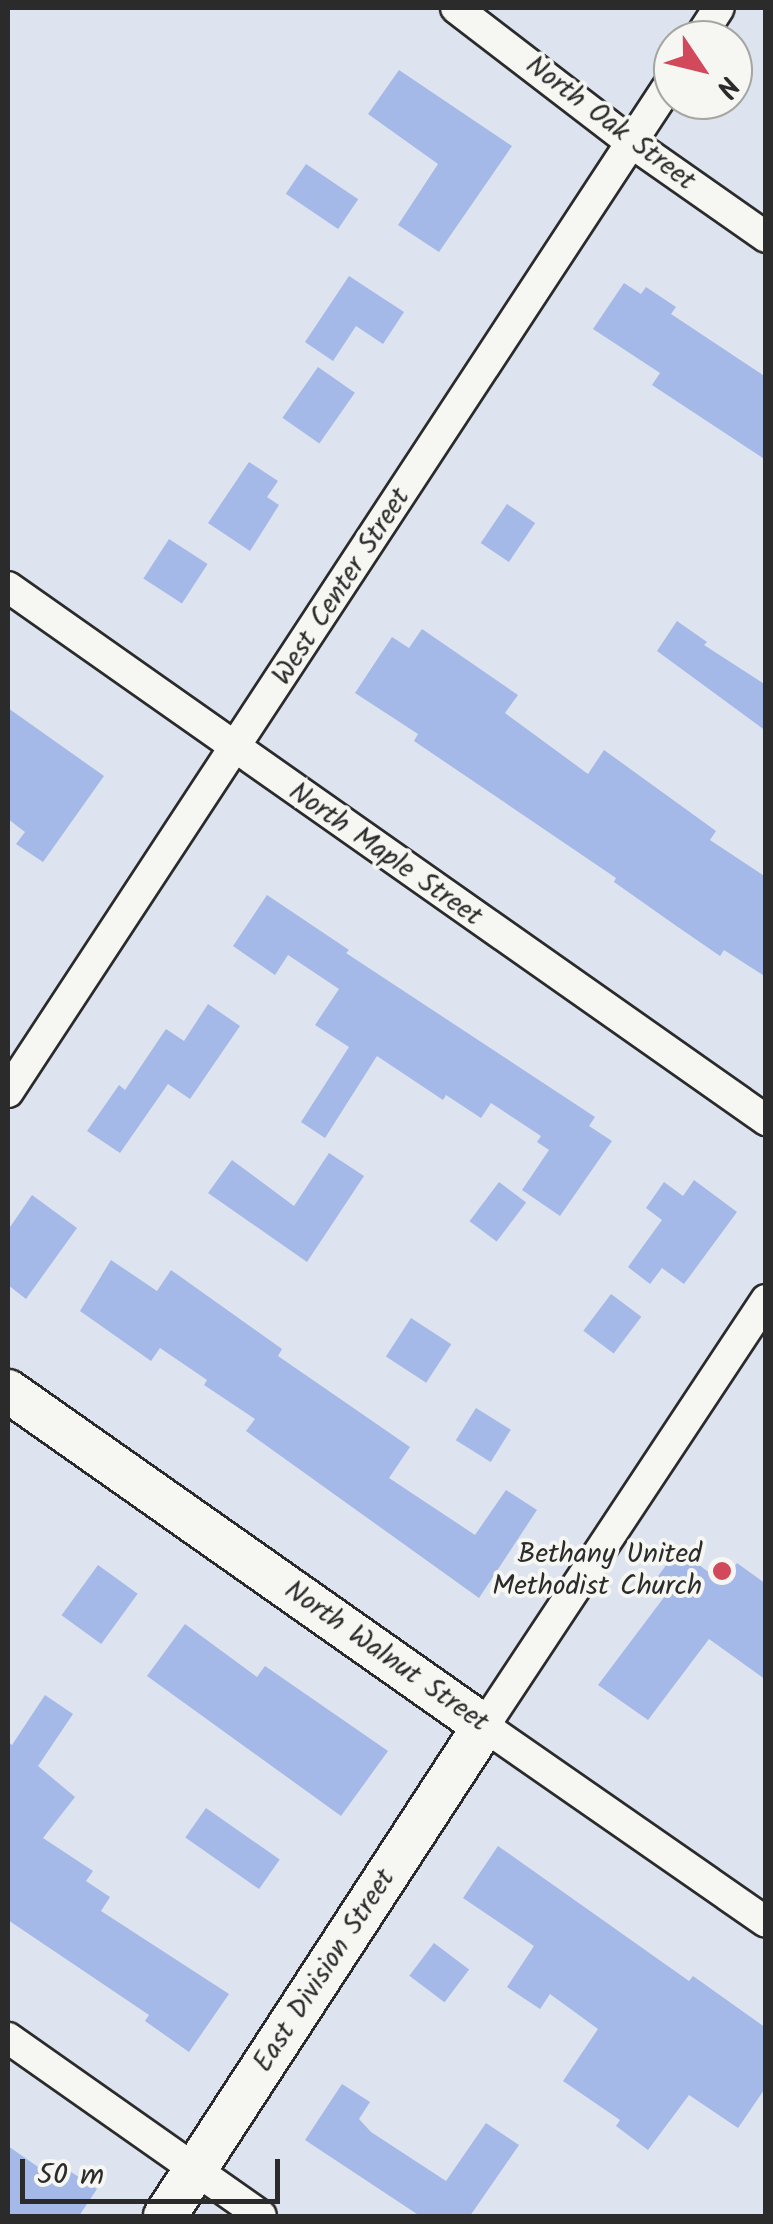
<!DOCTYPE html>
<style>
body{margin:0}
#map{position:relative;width:773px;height:2224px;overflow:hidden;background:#dde4ef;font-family:Kalam,sans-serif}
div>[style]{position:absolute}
.building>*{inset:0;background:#a4b9e7;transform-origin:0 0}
.roads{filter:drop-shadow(2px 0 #2b2b2b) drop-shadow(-2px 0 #2b2b2b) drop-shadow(0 2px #2b2b2b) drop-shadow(0 -2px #2b2b2b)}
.street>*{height:30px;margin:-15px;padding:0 15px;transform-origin:15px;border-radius:15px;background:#f6f6f2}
.secondary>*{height:42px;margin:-21px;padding:0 21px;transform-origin:21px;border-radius:21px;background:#f6f6f2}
.dots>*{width:28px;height:28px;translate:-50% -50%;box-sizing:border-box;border:5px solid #f6f6f2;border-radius:50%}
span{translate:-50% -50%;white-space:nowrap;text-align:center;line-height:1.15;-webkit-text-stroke:8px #f6f6f2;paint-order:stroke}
.street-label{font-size:28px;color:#2b2b2b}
.poi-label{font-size:28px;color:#2b2b2b}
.right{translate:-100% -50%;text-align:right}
.frame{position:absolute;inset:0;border:10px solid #2b2b2b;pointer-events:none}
.north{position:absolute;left:653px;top:20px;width:100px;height:100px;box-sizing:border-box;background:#f6f6f2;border:2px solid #a5a5a2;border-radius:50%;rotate:125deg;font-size:28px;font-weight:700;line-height:40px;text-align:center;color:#2b2b2b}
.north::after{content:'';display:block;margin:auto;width:35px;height:45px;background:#d1495b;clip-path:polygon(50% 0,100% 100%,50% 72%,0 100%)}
.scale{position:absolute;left:20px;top:2159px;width:260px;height:45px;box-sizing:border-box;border:5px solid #2b2b2b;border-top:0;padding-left:12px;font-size:30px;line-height:35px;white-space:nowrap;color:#2b2b2b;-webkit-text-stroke:8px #f6f6f2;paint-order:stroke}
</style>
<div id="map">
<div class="building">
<i style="clip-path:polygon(399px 70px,512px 146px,439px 252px,398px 225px,438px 164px,368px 114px)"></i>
<i style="left:306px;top:164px;width:63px;height:36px;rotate:34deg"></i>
<i style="clip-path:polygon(349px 276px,404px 312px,383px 344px,356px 326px,333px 361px,305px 342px)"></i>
<i style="clip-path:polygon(624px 283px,641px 294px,646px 287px,676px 307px,671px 314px,766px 377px,766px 460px,652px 385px,660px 373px,593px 329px)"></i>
<i style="left:318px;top:367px;width:45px;height:62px;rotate:35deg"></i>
<i style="clip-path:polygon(249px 462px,278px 481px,267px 497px,279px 505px,250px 551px,208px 523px)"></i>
<i style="left:507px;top:504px;width:34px;height:47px;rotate:34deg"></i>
<i style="left:169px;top:539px;width:46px;height:47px;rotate:33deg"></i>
<i style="clip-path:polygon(677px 621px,707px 642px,704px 645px,766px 685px,766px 731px,657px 651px)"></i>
<i style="clip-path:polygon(422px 629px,518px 695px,505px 713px,588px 774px,604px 750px,716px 831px,710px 840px,766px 877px,766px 977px,724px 950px,720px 956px,675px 925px,614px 882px,616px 878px,414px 741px,418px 734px,355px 693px,392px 637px,409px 648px)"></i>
<i style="clip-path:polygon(8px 708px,104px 776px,43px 862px,16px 844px,25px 832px,8px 819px)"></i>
<i style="clip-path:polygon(267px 895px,349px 950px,346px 953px,595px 1117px,589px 1126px,612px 1141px,560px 1216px,522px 1190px,549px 1150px,537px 1142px,541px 1136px,491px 1103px,481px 1118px,446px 1095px,443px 1100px,377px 1056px,325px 1138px,301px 1122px,349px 1047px,315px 1025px,339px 989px,288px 955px,275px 975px,233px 946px)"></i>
<i style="clip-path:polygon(208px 1004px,240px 1026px,190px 1099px,168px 1084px,120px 1153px,87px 1131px,119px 1085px,125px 1090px,166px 1029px,184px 1041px)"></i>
<i style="clip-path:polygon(329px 1153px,364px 1176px,307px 1262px,208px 1193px,232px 1160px,294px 1206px)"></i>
<i style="clip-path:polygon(694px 1180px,737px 1212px,684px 1284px,662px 1268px,650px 1284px,628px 1267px,662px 1220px,646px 1208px,664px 1182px,683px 1196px)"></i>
<i style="left:499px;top:1182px;width:34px;height:49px;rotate:37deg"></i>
<i style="clip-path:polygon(32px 1195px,77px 1228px,26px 1299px,8px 1285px,8px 1230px)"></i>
<i style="clip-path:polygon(111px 1260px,157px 1291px,171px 1270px,282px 1349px,278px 1356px,410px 1447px,389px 1478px,475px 1535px,506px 1490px,537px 1510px,479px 1598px,246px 1431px,255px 1419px,204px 1385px,207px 1380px,160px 1348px,151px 1361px,80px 1311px)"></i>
<i style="left:611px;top:1294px;width:38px;height:46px;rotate:37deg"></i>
<i style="left:411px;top:1318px;width:48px;height:46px;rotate:33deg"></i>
<i style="left:476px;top:1408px;width:41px;height:38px;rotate:32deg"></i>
<i style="clip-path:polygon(678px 1549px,723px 1583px,737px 1563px,766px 1584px,766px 1680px,709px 1639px,648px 1720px,598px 1685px,668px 1592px,653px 1583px)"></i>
<i style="left:98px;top:1565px;width:49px;height:62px;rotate:36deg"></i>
<i style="clip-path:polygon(185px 1624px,257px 1677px,265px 1666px,388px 1751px,341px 1816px,147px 1676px)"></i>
<i style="clip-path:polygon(45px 1695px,73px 1714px,38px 1766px,75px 1797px,43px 1838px,93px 1871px,86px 1881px,110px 1897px,101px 1911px,229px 1994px,189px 2052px,145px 2021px,149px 2015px,8px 1920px,8px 1742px,12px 1745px)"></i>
<i style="left:206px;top:1808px;width:90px;height:36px;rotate:35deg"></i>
<i style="clip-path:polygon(498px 1846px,689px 1981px,693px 1976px,766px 2028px,766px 2087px,738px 2128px,689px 2095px,648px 2150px,616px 2126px,620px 2120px,563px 2081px,598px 2029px,550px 1994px,540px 2009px,507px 1987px,534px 1946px,463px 1898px)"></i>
<i style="left:434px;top:1943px;width:44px;height:41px;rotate:37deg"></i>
<i style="clip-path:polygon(342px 2084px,370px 2102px,359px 2119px,371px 2132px,446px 2181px,486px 2123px,519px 2145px,470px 2216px,420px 2216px,305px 2140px)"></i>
<i style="clip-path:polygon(8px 2146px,54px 2178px,62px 2166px,97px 2189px,79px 2216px,8px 2216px)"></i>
</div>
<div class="roads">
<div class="street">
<i style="left:456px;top:8px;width:222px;rotate:37.5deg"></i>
<i style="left:632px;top:143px;width:164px;rotate:35deg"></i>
<i style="left:698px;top:40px;width:38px;rotate:-57deg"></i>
<i style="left:8px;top:587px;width:927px;rotate:35.11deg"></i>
<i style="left:8px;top:1092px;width:1212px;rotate:-56.72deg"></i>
<i style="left:766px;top:1300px;width:511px;rotate:123.5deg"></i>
<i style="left:484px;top:1726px;width:343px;rotate:34.8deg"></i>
<i style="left:8px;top:2038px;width:309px;rotate:35.1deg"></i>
</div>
<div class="secondary">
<i style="left:8px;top:1391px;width:582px;rotate:35.14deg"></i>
<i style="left:484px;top:1726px;width:585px;rotate:123.06deg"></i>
</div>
</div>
<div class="dots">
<i style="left:722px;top:1571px;background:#d1495b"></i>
</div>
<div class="street-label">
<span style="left:610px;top:124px;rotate:37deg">North Oak Street</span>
<span style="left:342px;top:587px;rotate:-57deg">West Center Street</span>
<span style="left:385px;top:855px;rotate:35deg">North Maple Street</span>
<span style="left:386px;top:1657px;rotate:35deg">North Walnut Street</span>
<span style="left:325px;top:1971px;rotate:-57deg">East Division Street</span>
</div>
<div class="poi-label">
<span class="right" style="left:702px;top:1571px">Bethany United<br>Methodist Church</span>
</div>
<div class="frame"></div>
<div class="north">N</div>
<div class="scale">50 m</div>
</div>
